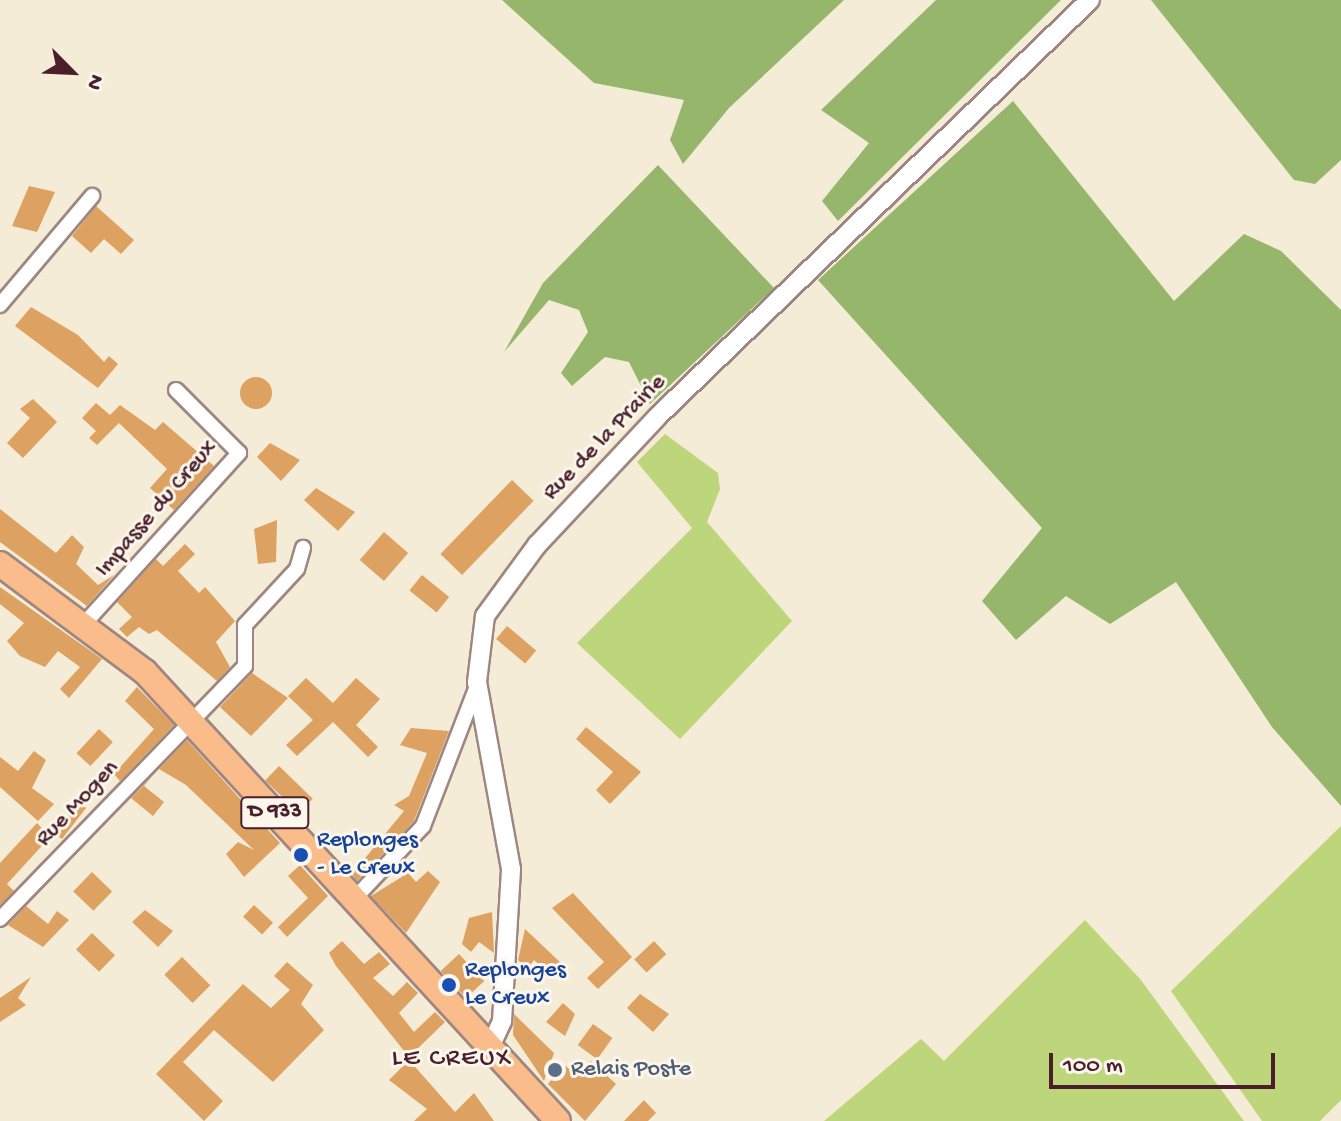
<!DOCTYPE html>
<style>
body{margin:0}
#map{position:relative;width:1341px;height:1121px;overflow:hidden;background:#f4ecd6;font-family:"Gochi Hand",sans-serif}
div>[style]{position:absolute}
.green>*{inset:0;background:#bed67b}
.forest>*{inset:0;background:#96b76b}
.building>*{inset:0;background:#dda261;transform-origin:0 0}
.round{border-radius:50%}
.roads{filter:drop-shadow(2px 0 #9f8680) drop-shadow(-2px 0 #9f8680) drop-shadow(0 2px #9f8680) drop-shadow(0 -2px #9f8680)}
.minor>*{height:14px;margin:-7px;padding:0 7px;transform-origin:7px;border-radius:7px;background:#fff}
.tertiary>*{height:18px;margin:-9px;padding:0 9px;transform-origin:9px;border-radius:9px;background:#fff}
.primary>*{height:24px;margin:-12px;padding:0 12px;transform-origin:12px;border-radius:12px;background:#fabc8b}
.dots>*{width:22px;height:22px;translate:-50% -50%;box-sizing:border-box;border:4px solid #fbf7ec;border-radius:50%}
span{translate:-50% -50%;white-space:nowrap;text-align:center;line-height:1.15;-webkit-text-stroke:6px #fbf7ec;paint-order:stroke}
.shield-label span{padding:2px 6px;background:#fbf7ec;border:2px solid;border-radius:6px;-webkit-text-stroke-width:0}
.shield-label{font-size:22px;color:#4a1f2b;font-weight:700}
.street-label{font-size:24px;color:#4a1f2b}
.transit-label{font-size:24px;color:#164399}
.left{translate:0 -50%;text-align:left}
.service-label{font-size:24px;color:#4e5e75}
.neighbourhood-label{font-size:26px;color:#4a1f2b;letter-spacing:2px}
.north{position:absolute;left:32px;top:32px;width:80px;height:80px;-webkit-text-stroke:6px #fbf7ec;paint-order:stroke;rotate:114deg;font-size:22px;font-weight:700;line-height:32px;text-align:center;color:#4a1f2b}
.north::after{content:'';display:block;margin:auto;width:28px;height:36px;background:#4a1f2b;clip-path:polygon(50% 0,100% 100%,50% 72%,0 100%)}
.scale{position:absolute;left:1049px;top:1053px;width:226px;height:36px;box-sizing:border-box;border:4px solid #4a1f2b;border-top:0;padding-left:10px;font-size:24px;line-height:28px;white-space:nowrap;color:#4a1f2b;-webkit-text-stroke:6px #fbf7ec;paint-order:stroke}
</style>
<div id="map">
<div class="green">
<i style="clip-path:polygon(665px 434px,718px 473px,720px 489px,707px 522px,792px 621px,680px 739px,577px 643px,692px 528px,637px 462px)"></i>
<i style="clip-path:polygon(1341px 826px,1341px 1100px,1320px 1121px,1262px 1121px,1171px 991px)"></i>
<i style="clip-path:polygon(1085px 920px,1141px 980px,1244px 1121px,824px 1121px,921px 1039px,944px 1061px)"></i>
</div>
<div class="forest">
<i style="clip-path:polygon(502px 0,844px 0,729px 108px,683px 164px,670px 140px,684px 100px,594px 83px)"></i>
<i style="clip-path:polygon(936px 0,1061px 0,838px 221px,822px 201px,869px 143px,821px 110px)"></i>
<i style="clip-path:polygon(1151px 0,1341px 0,1341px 160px,1315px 184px,1294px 180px)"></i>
<i style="clip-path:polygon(1013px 101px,1174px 301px,1244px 234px,1281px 251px,1341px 310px,1341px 806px,1272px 727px,1176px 582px,1110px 624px,1066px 596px,1016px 640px,982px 601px,1042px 528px,818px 280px)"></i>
<i style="clip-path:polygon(658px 165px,774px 288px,650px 404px,629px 362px,605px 357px,572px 386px,561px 373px,588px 332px,579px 310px,549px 300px,504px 352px,543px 283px)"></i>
</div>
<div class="building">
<i style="clip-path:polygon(29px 186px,55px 192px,37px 232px,12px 226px)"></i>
<i style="clip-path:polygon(96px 206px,134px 240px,121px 254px,104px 239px,91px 253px,72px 236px)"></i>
<i style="clip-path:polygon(31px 307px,78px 335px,104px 362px,109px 356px,118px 364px,98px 388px,15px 326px)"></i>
<i class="round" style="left:240px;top:377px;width:32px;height:32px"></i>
<i style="clip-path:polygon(33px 399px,57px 422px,23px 458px,7px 443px,30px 418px,20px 409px)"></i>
<i style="clip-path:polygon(96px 403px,110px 415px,120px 405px,155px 430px,163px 422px,214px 466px,174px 510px,150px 488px,167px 469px,119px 423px,97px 445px,89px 438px,96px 431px,82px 418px)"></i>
<i style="clip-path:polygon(270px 443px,300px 460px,281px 481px,257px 457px)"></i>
<i style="left:512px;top:480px;width:30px;height:103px;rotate:44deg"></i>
<i style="clip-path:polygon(316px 488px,355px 512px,338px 531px,304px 500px)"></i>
<i style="clip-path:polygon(0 509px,56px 553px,72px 535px,84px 547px,76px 564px,98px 585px,114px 575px,87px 606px,0 542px)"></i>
<i style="clip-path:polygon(277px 520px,276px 562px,258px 564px,254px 529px)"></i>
<i style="left:384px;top:532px;width:32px;height:37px;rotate:41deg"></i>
<i style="clip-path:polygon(185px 544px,195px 554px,178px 571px,199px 593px,205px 587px,235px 621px,216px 642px,230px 667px,217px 681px,157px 630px,149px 634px,139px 627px,127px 637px,119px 629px,132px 617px,117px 602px,156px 559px,163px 566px)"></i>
<i style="left:422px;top:575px;width:35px;height:20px;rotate:39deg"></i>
<i style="clip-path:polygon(0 587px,102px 659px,69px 698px,60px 689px,80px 667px,58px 651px,45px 667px,20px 656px,7px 641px,24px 623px,0 604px)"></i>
<i style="left:507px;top:626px;width:38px;height:17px;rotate:40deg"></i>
<i style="clip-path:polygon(252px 673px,288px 698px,251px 736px,220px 707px)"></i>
<i style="clip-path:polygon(306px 678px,333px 703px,356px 678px,380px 699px,356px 725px,378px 747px,368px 757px,333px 722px,297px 756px,286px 745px,313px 720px,288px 696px)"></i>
<i style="clip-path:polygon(137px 687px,174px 725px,120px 781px,114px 774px,154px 729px,125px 701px)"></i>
<i style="clip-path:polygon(586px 727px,641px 772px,610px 804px,596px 790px,613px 772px,576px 739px)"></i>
<i style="clip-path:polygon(411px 728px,449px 731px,414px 821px,357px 881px,352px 874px,404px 811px,394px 805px,409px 796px,427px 753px,400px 745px)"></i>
<i style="left:99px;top:729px;width:19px;height:33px;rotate:43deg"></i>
<i style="clip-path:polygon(187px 740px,280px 843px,244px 877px,226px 854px,238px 842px,254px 850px,186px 785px,159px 769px)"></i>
<i style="clip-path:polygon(34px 751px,46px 760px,32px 788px,54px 804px,38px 821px,0 787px,0 757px,18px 771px)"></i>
<i style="left:279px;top:766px;width:47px;height:20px;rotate:44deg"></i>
<i style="clip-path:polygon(153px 776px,144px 786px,164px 802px,153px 816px,131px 798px)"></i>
<i style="clip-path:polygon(81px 804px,86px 808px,62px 839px,51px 831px)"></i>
<i style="clip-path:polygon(37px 823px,50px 837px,7px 884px,14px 891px,0 905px,0 863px)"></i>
<i style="clip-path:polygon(300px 865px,328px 896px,287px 937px,278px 927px,308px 898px,288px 876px)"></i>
<i style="clip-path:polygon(428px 871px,440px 882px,406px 933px,371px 896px,408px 873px,416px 882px)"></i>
<i style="left:92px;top:872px;width:28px;height:27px;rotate:44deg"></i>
<i style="clip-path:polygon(573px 893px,632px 957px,598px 989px,587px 978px,604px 962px,552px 908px)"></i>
<i style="left:254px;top:905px;width:26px;height:16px;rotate:43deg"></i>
<i style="clip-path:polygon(26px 906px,48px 924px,57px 911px,69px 920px,43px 947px,8px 925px)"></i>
<i style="clip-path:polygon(145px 910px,173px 931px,158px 947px,132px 922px)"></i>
<i style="clip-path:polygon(492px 912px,494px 953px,479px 942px,471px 952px,462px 944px,469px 918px)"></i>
<i style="clip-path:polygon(525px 929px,562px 964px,551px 976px,534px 960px,527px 969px,518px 960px)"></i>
<i style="left:92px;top:933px;width:32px;height:23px;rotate:44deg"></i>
<i style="clip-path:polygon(342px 941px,364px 964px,379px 952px,390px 964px,373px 978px,393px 996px,407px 982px,418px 993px,399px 1013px,414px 1032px,435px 1012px,445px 1022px,409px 1057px,336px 966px,329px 953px)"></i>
<i style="left:654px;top:941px;width:18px;height:27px;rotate:47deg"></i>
<i style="left:459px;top:954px;width:37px;height:25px;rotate:47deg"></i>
<i style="left:182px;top:957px;width:40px;height:25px;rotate:45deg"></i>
<i style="clip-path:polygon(287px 962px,313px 985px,301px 1004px,324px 1030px,273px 1082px,214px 1030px,183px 1062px,223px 1101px,204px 1121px,156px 1074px,243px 984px,271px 1008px,290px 990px,274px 976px)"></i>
<i style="clip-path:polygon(31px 977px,18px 998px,26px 1005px,0 1022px,0 998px)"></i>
<i style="clip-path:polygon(640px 994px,669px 1014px,653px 1032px,627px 1008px)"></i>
<i style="clip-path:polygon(563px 1003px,575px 1014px,565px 1036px,546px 1022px)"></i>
<i style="clip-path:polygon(514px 1014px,554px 1053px,544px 1081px,513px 1035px)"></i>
<i style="left:593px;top:1024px;width:24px;height:26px;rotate:36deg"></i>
<i style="clip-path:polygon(409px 1060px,455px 1112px,474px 1093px,494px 1121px,414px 1121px,427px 1109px,389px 1080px)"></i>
<i style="clip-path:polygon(591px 1061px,616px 1084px,585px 1121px,548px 1084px,563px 1064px,578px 1076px)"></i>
<i style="clip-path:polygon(644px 1100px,656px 1113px,648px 1121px,624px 1121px)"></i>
</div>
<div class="roads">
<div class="minor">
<i style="left:0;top:305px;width:143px;rotate:-49.8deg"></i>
<i style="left:84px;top:624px;width:231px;rotate:-47.8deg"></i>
<i style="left:239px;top:453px;width:89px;rotate:-135deg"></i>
<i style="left:354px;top:899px;width:100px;rotate:-46.6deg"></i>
<i style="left:423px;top:826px;width:145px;rotate:-68.9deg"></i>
<i style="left:0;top:919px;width:352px;rotate:-45.9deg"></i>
<i style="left:245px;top:666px;width:41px;rotate:-90deg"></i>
<i style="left:245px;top:625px;width:76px;rotate:-47.1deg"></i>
<i style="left:297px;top:569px;width:22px;rotate:-74deg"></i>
</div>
<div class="tertiary">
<i style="left:490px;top:1047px;width:29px;rotate:-65deg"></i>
<i style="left:502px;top:1021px;width:152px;rotate:-86.6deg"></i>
<i style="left:511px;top:869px;width:190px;rotate:-100.3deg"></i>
<i style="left:477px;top:682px;width:66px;rotate:-83.1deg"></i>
<i style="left:485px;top:616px;width:88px;rotate:-53.8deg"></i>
<i style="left:537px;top:545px;width:175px;rotate:-46.8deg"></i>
<i style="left:657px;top:417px;width:601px;rotate:-43.92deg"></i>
</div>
<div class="primary">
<i style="left:0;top:564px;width:181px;rotate:36.7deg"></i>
<i style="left:145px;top:672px;width:610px;rotate:47.39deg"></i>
</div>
</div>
<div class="dots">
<i style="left:301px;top:855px;background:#1a4fb4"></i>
<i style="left:449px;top:985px;background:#1a4fb4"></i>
<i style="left:555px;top:1070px;background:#5c6f8a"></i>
</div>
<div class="shield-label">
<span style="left:275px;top:813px">D 933</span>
</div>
<div class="street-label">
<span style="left:605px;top:438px;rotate:-46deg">Rue de la Prairie</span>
<span style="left:157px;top:509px;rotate:-49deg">Impasse du Creux</span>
<span style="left:78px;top:804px;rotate:-47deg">Rue Mogen</span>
</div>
<div class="transit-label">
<span class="left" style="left:317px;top:855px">Replonges<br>- Le Creux</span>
<span class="left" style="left:465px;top:985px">Replonges<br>Le Creux</span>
</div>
<div class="service-label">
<span class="left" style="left:571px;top:1070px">Relais Poste</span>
</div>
<div class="neighbourhood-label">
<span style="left:452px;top:1060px">LE CREUX</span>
</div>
<div class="north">N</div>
<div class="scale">100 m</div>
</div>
